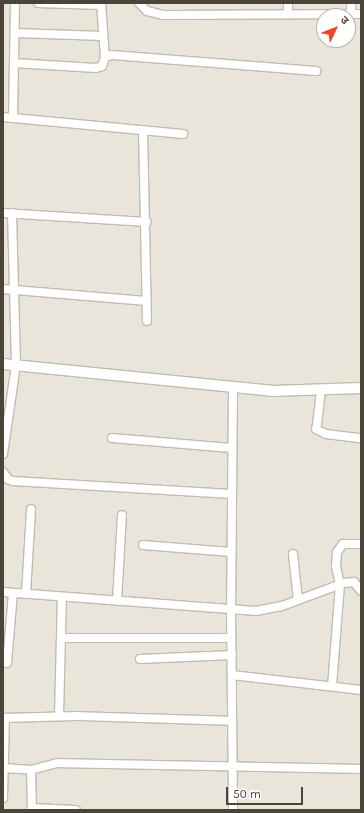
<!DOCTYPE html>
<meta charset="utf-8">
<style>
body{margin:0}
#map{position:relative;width:364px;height:813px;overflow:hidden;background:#f6f3ec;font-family:Karla,"Noto Sans Devanagari",sans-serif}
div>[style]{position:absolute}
.residential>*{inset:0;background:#eae5da}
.roads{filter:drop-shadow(1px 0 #c2bbae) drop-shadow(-1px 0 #c2bbae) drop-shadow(0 1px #c2bbae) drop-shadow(0 -1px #c2bbae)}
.minor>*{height:8px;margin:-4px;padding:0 4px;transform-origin:4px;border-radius:4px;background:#fff}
.tertiary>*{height:10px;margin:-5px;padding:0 5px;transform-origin:5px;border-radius:5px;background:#fff}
span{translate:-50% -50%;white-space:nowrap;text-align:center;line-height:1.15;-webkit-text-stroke:4px #fff;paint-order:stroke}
.frame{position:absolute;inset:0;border:4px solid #4b4439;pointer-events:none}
.north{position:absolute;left:316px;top:8px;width:40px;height:40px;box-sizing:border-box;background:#fff;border:1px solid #b7b4b0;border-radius:50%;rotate:47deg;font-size:11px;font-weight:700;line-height:16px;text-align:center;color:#4b4439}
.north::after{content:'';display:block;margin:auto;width:14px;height:18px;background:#fc3f1d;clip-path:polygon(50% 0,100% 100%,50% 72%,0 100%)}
.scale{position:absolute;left:226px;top:787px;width:77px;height:18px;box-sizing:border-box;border:2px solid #4b4439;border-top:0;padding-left:5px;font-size:12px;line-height:14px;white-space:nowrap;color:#4b4439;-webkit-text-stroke:3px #fff;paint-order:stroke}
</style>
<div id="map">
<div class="residential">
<i style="clip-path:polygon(evenodd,3px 3px,361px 3px,361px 810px,3px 810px,3px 3px,324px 16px,348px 16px,348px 40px,324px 40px,324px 16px)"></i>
</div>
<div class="roads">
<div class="minor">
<i style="left:38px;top:3px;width:63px;rotate:1.8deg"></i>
<i style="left:101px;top:3px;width:54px;rotate:85.8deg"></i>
<i style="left:139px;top:3px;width:11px;rotate:45deg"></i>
<i style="left:147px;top:11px;width:16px;rotate:14deg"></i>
<i style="left:163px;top:15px;width:198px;rotate:-0.3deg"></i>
<i style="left:288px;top:3px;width:10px;rotate:90deg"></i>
<i style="left:351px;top:3px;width:11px;rotate:90deg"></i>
<i style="left:15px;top:33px;width:88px;rotate:2deg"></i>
<i style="left:14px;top:63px;width:82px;rotate:3.5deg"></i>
<i style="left:96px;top:68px;width:6px;rotate:-18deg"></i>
<i style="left:102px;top:66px;width:9px;rotate:-72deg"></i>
<i style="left:105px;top:57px;width:7px;rotate:-16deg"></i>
<i style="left:112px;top:55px;width:205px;rotate:4.5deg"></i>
<i style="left:3px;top:117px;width:181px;rotate:5.4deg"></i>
<i style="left:13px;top:118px;width:115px;rotate:-89deg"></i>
<i style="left:143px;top:130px;width:191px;rotate:88.8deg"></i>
<i style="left:3px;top:213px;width:144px;rotate:3.6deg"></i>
<i style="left:3px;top:289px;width:144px;rotate:4.8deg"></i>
<i style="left:233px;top:388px;width:222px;rotate:90.5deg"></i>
<i style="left:231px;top:610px;width:200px;rotate:89.4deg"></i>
<i style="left:321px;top:391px;width:38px;rotate:97deg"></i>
<i style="left:316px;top:429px;width:11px;rotate:27deg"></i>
<i style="left:326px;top:434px;width:35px;rotate:7deg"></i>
<i style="left:112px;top:438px;width:120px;rotate:4.8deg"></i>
<i style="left:3px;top:454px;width:90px;rotate:-81.7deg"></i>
<i style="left:16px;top:365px;width:152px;rotate:-91.5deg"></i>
<i style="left:3px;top:472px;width:9px;rotate:54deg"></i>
<i style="left:8px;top:479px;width:5px;rotate:22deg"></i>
<i style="left:13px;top:481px;width:219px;rotate:3.4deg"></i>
<i style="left:143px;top:545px;width:88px;rotate:4.5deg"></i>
<i style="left:293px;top:554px;width:46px;rotate:83.8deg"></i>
<i style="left:3px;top:592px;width:254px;rotate:4.3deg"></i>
<i style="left:256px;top:611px;width:26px;rotate:-11deg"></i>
<i style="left:282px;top:606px;width:66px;rotate:-20.4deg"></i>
<i style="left:344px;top:583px;width:10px;rotate:-6deg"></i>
<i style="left:354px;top:582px;width:11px;rotate:52deg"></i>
<i style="left:26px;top:594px;width:85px;rotate:-86.6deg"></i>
<i style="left:117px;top:601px;width:86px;rotate:-86.7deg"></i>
<i style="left:61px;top:638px;width:170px"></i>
<i style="left:140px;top:659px;width:92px;rotate:-2.5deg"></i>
<i style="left:7px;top:663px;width:70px;rotate:-85.1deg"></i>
<i style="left:232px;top:675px;width:130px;rotate:6.6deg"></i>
<i style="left:332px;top:686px;width:102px;rotate:-85.5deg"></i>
<i style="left:340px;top:584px;width:18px;rotate:-103deg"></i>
<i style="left:336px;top:566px;width:14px;rotate:-86deg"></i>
<i style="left:337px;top:552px;width:10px;rotate:-53deg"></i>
<i style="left:343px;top:544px;width:18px"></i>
<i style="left:59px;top:716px;width:119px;rotate:-88.6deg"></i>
<i style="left:3px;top:718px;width:74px;rotate:-1.5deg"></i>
<i style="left:77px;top:716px;width:155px;rotate:1.8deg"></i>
<i style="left:4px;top:768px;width:27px;rotate:4deg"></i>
<i style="left:31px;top:770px;width:28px;rotate:-15deg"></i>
<i style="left:58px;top:763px;width:303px;rotate:1.1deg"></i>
<i style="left:31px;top:770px;width:40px;rotate:88.6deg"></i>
<i style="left:3px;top:798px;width:80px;rotate:-88.6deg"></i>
<i style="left:32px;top:808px;width:44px;rotate:2.6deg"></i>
</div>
<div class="tertiary">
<i style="left:3px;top:364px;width:270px;rotate:5.7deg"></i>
<i style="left:272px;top:391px;width:89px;rotate:-1.9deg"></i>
</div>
</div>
<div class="frame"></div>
<div class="north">उ</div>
<div class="scale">50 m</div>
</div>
